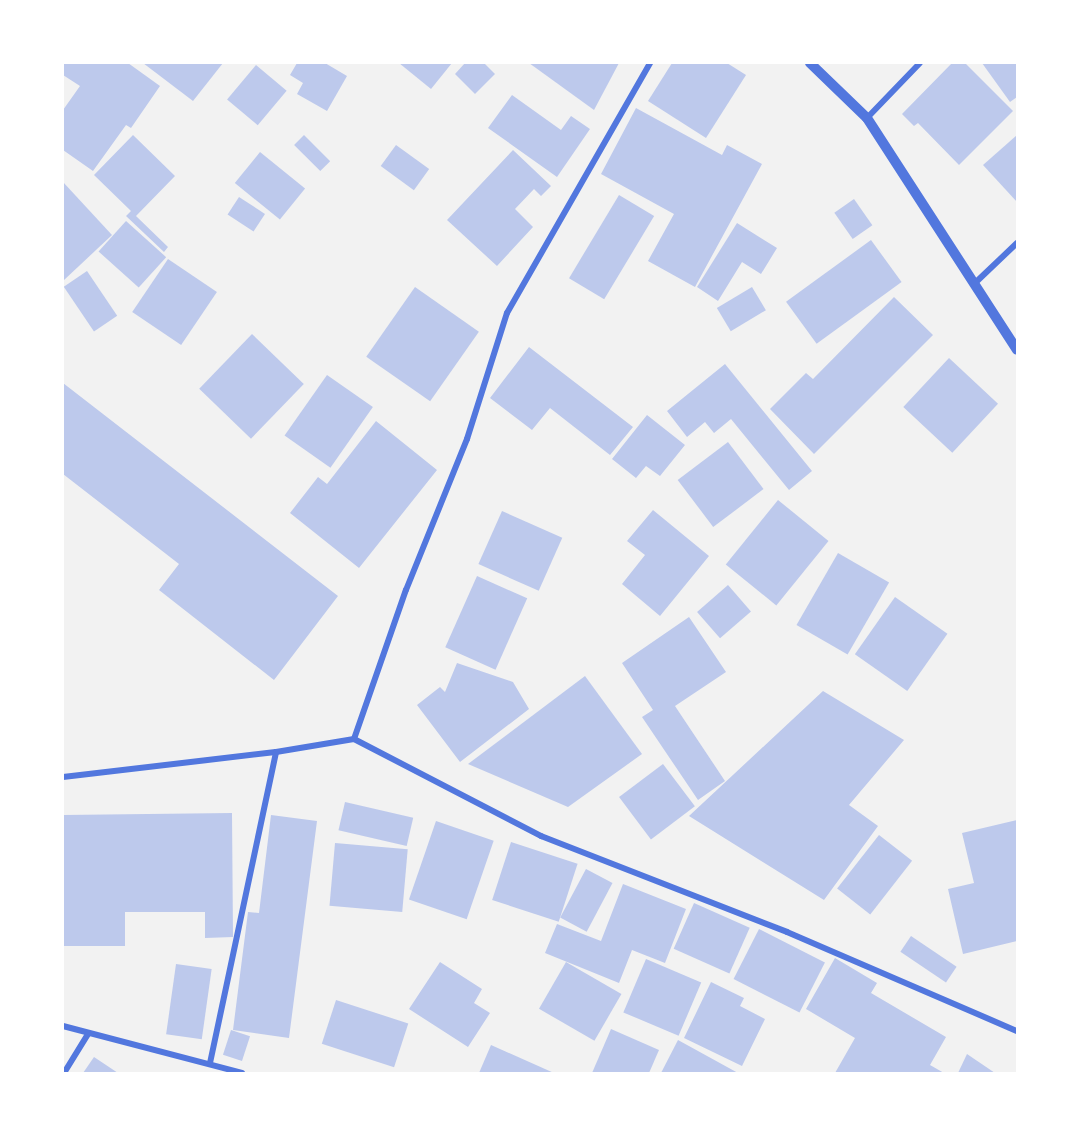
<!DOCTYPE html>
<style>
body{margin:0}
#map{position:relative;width:1080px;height:1136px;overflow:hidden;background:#f2f2f2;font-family:"DM Sans",sans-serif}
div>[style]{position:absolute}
.building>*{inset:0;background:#bdc9ec;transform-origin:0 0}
.minor>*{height:6px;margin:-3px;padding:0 3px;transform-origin:3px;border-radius:3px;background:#5277de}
.tertiary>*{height:10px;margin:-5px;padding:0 5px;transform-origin:5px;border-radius:5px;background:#5277de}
span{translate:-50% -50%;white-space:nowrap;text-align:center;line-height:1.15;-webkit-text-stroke:4.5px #fff;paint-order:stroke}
.frame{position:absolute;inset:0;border:64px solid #fff;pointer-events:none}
</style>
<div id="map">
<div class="building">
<i style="clip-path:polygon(63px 63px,128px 63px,160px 86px,131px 128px,126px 125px,93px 171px,63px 150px,63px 110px,80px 86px,63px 75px)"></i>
<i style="clip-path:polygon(143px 63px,223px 63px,193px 101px)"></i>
<i style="clip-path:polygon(297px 63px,325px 63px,347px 76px,327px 111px,297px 94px,303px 83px,290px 75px)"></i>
<i style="clip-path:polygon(399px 63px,452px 63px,431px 89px)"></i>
<i style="clip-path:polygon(465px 63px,484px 63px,495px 74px,475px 94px,455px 74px)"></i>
<i style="clip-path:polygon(529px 63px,619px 63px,594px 110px)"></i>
<i style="clip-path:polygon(672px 63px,727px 63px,746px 75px,706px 138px,648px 101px)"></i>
<i style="clip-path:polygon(952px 63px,965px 63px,1013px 111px,959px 165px,918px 123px,914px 126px,902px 114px)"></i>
<i style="clip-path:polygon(982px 63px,1017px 63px,1017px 97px,1010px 102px)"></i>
<i style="left:256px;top:65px;width:40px;height:45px;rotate:40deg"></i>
<i style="clip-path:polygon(512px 95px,561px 130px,571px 116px,590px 129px,557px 177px,488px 128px)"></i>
<i style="clip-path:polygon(636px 108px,722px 155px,727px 145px,762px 164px,695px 287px,648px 261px,674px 214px,601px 174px)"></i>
<i style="clip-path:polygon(133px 135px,175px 176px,136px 216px,168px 247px,164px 252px,126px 216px,131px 211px,94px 175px)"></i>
<i style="left:304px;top:135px;width:37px;height:14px;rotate:45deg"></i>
<i style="clip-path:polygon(1017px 135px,1017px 202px,983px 165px)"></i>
<i style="left:396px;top:145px;width:41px;height:26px;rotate:36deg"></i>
<i style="clip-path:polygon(513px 150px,551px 186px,541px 196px,534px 189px,515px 209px,533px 227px,497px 266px,447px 220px)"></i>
<i style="left:260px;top:152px;width:58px;height:40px;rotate:39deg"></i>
<i style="clip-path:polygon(63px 182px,112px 235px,63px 281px)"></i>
<i style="left:619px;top:195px;width:41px;height:97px;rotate:31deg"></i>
<i style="left:239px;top:197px;width:31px;height:21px;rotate:33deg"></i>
<i style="left:854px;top:199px;width:32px;height:24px;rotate:55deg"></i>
<i style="left:126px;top:221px;width:54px;height:41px;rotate:42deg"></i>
<i style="clip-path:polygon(737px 223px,777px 248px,761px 274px,742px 262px,718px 301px,697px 287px)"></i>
<i style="left:871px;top:240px;width:52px;height:105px;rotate:54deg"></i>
<i style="left:168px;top:259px;width:59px;height:64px;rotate:34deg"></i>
<i style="left:87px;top:271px;width:54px;height:28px;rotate:56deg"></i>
<i style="left:415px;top:287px;width:78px;height:85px;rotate:35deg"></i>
<i style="left:752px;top:287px;width:27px;height:41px;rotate:59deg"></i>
<i style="clip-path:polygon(894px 297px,933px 335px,814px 454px,770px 409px,806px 373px,813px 379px)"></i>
<i style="left:252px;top:334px;width:72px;height:76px;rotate:44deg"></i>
<i style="clip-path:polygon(529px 347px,633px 427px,610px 455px,550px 408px,532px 430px,490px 398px)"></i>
<i style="left:949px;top:358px;width:67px;height:67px;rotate:43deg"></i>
<i style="clip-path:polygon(725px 364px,812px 471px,789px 490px,731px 419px,714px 433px,705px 422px,687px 437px,667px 411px)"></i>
<i style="left:327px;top:375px;width:56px;height:74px;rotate:35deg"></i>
<i style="clip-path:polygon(63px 383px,338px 596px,274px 680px,159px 590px,179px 564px,63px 474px)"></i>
<i style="clip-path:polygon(647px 415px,685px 445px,660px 476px,646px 466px,636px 478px,612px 459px)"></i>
<i style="clip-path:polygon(376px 421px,437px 470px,359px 568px,290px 513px,318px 477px,327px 484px)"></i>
<i style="left:728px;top:442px;width:59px;height:63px;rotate:53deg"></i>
<i style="left:778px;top:500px;width:65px;height:83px;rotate:39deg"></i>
<i style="clip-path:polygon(653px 510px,709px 556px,660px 616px,622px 584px,645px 555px,627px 541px)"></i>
<i style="left:502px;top:511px;width:66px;height:58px;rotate:24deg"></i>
<i style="left:838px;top:553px;width:59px;height:83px;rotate:30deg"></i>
<i style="left:477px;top:576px;width:55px;height:78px;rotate:24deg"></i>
<i style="left:728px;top:585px;width:35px;height:41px;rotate:49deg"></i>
<i style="left:895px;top:597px;width:64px;height:70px;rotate:35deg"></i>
<i style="clip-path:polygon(689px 617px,726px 672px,675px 706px,725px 781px,698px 800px,642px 717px,653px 710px,622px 663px)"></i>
<i style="clip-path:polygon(457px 663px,513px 682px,529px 709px,460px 762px,417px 705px,440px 687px,445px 692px)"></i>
<i style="clip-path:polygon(585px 676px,642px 754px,568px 807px,468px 764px)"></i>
<i style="clip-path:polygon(823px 691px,904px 740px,849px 805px,878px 826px,824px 900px,689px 816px)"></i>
<i style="left:663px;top:764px;width:53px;height:55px;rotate:53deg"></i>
<i style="left:345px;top:802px;width:70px;height:29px;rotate:13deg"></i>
<i style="clip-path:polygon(232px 813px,233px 937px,205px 938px,205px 912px,125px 912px,125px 946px,63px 946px,63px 815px)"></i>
<i style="clip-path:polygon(271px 815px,317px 821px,289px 1038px,233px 1030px,248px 912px,259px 913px)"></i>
<i style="clip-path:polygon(1017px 820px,1017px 941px,963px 954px,948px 889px,974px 883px,962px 833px)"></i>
<i style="left:436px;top:821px;width:61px;height:83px;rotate:19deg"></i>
<i style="left:879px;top:835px;width:42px;height:68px;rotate:38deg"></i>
<i style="left:511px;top:842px;width:70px;height:61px;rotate:18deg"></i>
<i style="left:335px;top:843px;width:73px;height:63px;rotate:5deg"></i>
<i style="left:586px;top:869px;width:30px;height:55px;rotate:28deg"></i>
<i style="clip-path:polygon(623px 884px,686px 909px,665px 963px,632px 950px,619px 983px,545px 953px,557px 924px,601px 941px)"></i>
<i style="left:694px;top:903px;width:61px;height:50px;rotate:24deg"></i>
<i style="left:759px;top:929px;width:74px;height:56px;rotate:27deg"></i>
<i style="left:911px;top:936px;width:55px;height:19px;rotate:34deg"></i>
<i style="clip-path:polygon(835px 958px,877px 983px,871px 993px,946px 1037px,930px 1065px,944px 1073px,835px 1073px,855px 1038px,806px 1009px)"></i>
<i style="left:646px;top:959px;width:60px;height:58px;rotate:23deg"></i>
<i style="clip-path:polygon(440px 962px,482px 989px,474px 1003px,490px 1013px,468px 1047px,409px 1009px)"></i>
<i style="left:566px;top:962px;width:64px;height:54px;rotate:30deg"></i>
<i style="left:176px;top:964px;width:36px;height:71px;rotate:8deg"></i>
<i style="clip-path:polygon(711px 982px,744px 998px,740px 1006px,765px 1019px,742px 1066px,684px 1038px)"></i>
<i style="left:336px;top:1000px;width:76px;height:46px;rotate:18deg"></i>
<i style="clip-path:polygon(611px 1029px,659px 1050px,649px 1073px,592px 1073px)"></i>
<i style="left:231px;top:1030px;width:20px;height:26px;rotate:18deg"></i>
<i style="clip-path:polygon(678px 1040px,738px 1073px,661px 1073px)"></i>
<i style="clip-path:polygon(491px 1045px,554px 1073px,479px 1073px)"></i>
<i style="clip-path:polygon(967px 1054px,995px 1073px,958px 1073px)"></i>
<i style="clip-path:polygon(94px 1057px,118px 1073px,83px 1073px)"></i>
</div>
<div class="minor">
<i style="left:867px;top:118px;width:76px;rotate:-46.1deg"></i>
<i style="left:975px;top:283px;width:58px;rotate:-43.6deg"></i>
<i style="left:354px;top:739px;width:158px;rotate:-70.8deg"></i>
<i style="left:406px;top:590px;width:163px;rotate:-68deg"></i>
<i style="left:467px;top:439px;width:132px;rotate:-72.4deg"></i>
<i style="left:507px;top:313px;width:288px;rotate:-60.2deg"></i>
<i style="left:63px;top:777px;width:214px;rotate:-6.7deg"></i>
<i style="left:276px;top:752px;width:79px;rotate:-9.5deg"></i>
<i style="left:354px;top:739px;width:211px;rotate:27.4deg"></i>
<i style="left:541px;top:836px;width:264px;rotate:21.3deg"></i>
<i style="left:787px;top:932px;width:250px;rotate:23.3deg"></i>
<i style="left:63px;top:1026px;width:185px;rotate:14.7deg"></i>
<i style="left:210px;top:1063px;width:318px;rotate:-78deg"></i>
<i style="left:64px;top:1073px;width:46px;rotate:-58.4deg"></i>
</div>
<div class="tertiary">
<i style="left:810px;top:63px;width:79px;rotate:44deg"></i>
<i style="left:867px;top:118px;width:276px;rotate:57.1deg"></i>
</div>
<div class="frame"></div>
</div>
